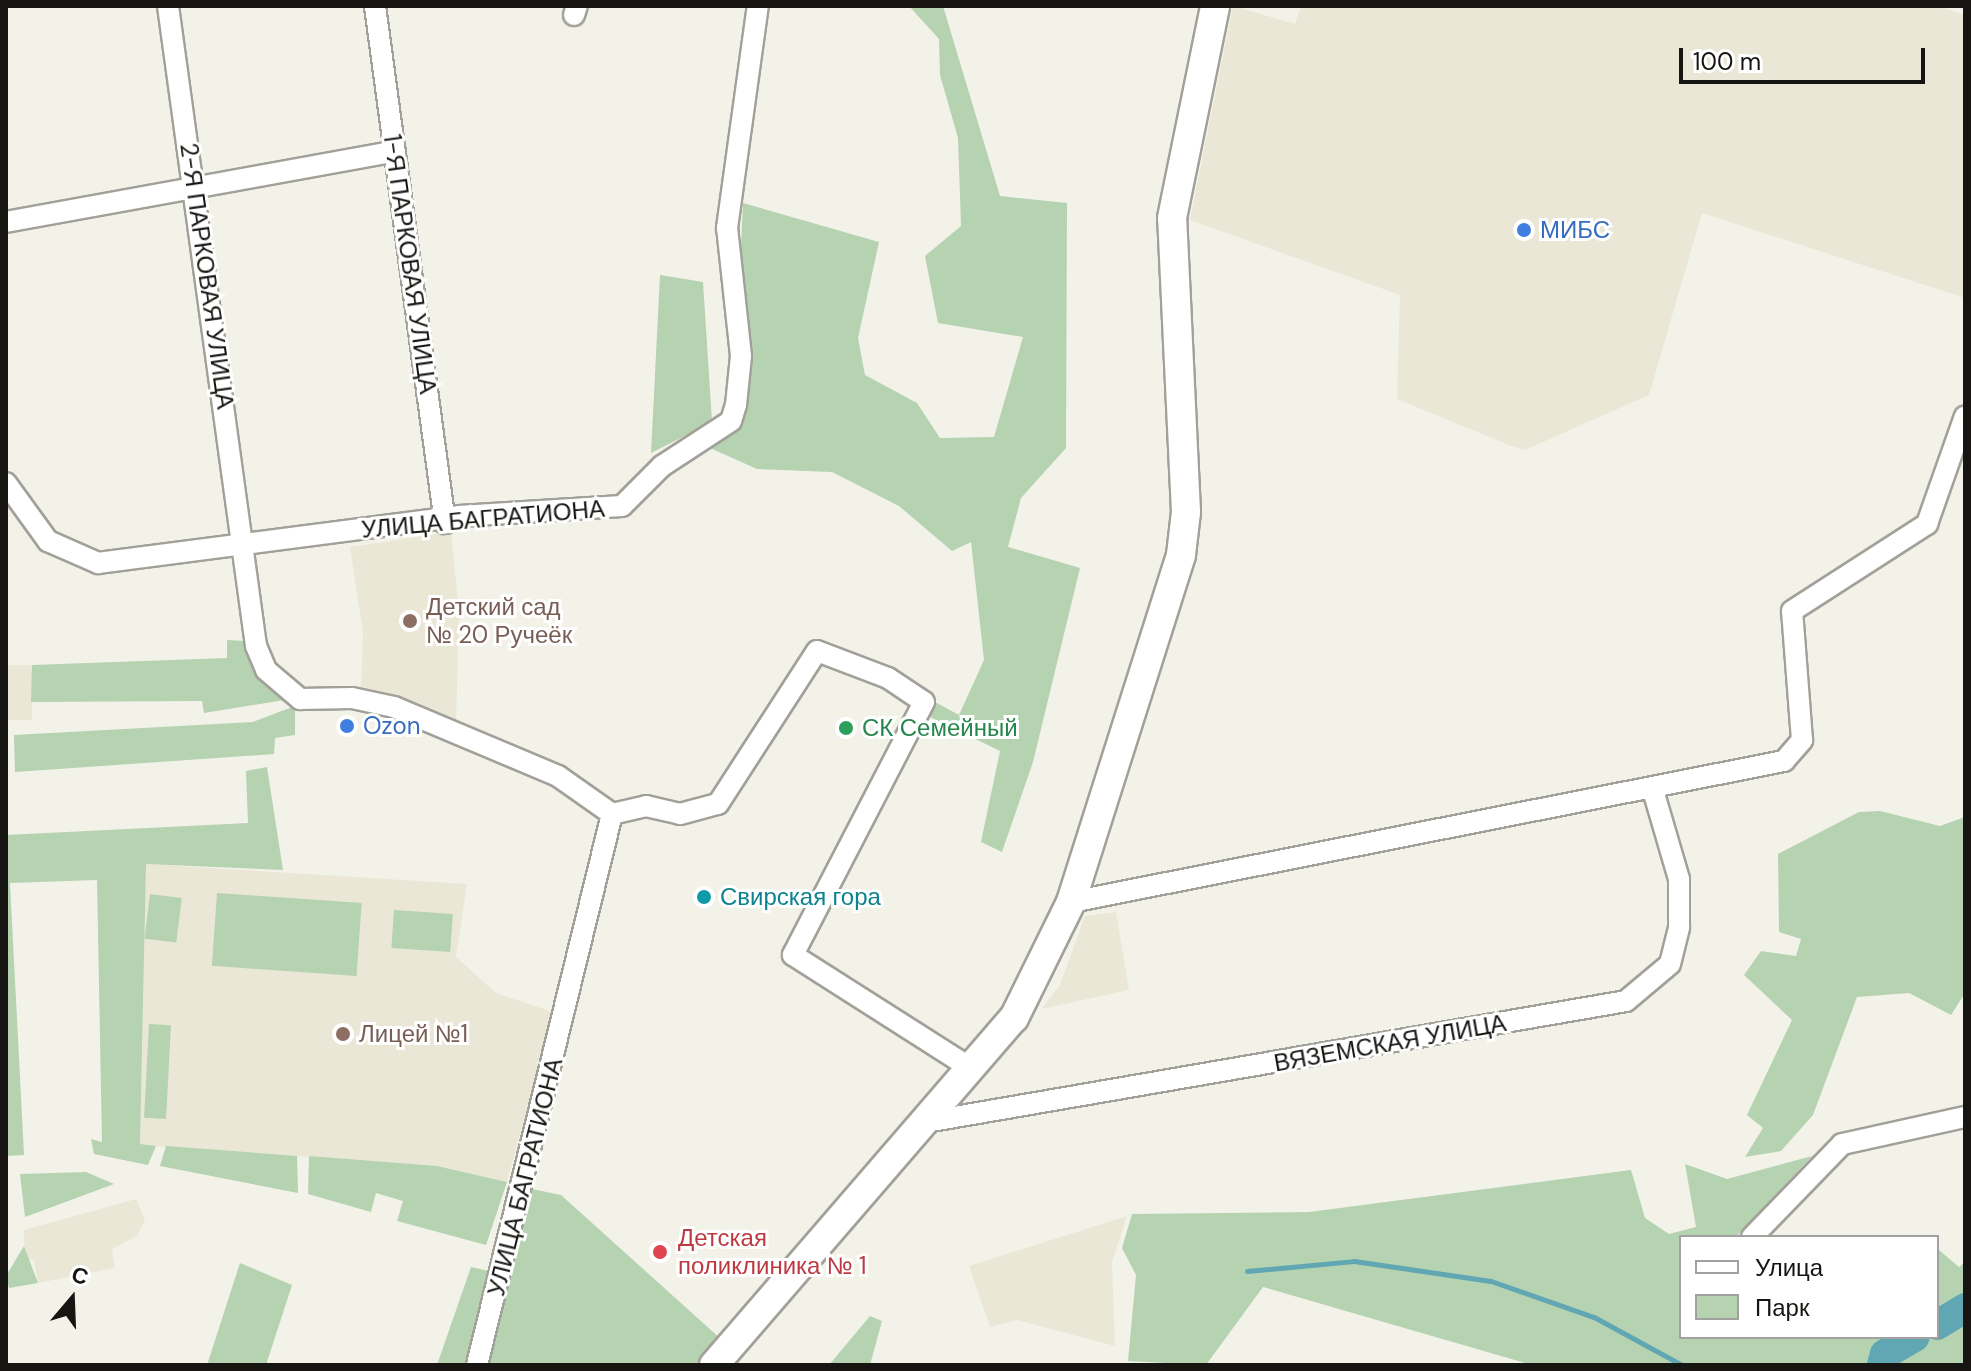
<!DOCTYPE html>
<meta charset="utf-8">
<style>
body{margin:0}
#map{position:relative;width:1971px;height:1371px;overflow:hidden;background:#f3f2e9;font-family:"DM Sans",sans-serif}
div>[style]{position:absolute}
.built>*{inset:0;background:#eae7d7;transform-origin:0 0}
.green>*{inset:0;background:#b5d2b1;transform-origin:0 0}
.stream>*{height:5px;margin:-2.5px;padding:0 2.5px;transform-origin:2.5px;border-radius:2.5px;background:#60a6b3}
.river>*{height:30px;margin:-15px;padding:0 15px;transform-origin:15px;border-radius:15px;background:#60a6b3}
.roads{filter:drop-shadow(2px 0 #a2a199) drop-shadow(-2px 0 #a2a199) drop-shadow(0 2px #a2a199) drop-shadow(0 -2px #a2a199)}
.street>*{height:20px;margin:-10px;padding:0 10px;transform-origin:10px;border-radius:10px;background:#fff}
.secondary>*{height:28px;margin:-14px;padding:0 14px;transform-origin:14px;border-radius:14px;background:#fff}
.dots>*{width:22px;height:22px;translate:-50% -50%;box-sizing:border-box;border:4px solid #fff;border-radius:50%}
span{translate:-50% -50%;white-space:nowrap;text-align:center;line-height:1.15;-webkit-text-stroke:6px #fff;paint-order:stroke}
.shop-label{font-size:24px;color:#366cbe}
.left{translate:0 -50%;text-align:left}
.street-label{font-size:24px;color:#161512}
.education-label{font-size:24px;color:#785e54}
.leisure-label{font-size:24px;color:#27864d}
.culture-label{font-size:24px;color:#0d838f}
.health-label{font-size:24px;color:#be3a42}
.frame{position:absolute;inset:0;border:8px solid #161512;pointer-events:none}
.legend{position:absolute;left:1679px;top:1235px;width:260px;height:104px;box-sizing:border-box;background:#fff;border:2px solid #a2a1a0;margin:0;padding:10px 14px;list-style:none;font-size:24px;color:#161512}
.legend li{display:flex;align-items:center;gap:16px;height:40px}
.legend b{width:40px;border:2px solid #a2a1a0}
.north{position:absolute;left:32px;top:1259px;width:80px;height:80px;-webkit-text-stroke:6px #fff;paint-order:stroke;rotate:19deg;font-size:22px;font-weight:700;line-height:32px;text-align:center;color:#161512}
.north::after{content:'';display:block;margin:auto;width:28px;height:36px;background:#161512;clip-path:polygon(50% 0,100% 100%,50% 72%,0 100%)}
.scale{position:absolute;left:1679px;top:48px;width:246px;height:36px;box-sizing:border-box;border:4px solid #161512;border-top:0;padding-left:10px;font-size:24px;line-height:28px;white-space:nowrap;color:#161512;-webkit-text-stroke:6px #fff;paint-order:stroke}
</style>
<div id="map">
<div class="built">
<i style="clip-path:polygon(1233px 6px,1295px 24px,1301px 6px,1940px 6px,1965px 16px,1965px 298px,1702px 213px,1649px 395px,1525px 450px,1511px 446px,1397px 399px,1400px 295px,1190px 220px)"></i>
<i style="clip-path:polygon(451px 532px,459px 610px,456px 722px,361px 689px,363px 633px,350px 547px)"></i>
<i style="left:32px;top:665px;width:55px;height:26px;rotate:90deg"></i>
<i style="clip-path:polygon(146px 864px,467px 884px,456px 957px,496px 993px,553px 1012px,507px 1182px,437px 1166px,140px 1145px)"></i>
<i style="clip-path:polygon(1116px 912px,1129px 990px,1041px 1009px,1060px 985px,1085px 916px)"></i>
<i style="clip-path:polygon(136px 1199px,145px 1220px,137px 1236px,112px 1249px,115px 1268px,38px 1283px,34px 1259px,25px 1260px,24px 1230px)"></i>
<i style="clip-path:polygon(1127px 1216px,1112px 1262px,1115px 1346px,1017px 1320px,990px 1327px,969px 1266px)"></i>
</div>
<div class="green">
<i style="clip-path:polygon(909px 6px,943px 6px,1000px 196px,1067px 203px,1066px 448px,1021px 498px,1008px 547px,1080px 568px,1033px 762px,1002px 852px,981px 842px,1000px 751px,926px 715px,933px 701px,959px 715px,984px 660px,971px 542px,952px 551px,899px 506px,832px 472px,757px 469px,710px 448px,684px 458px,733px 425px,743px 203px,879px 242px,858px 338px,865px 375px,917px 403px,940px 438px,994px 437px,1023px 337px,938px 323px,925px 256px,961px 226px,958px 138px,940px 75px,939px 39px)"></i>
<i style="clip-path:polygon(660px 275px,703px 282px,712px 422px,651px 453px)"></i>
<i style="clip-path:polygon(227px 640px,245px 641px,262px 683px,284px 700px,204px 713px,202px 701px,31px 702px,32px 665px,227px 658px)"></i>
<i style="clip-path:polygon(295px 706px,295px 735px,275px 738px,274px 754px,15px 772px,14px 735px,253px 722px)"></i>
<i style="clip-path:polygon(267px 767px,283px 870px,146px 864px,140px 1144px,156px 1146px,148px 1165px,94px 1154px,91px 1139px,102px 1142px,97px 880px,10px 883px,24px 1155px,6px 1156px,6px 835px,248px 823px,246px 771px)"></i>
<i style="clip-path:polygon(1880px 811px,1940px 826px,1965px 817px,1965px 993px,1951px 1015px,1909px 993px,1857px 997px,1813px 1115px,1781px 1151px,1745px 1157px,1763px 1128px,1747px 1115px,1792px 1020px,1744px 975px,1761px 951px,1796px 956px,1801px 939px,1779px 932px,1778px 854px,1859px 812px)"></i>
<i style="left:217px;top:893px;width:145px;height:73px;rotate:4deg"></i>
<i style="left:150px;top:894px;width:32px;height:45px;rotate:7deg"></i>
<i style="left:394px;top:910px;width:59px;height:38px;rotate:4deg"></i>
<i style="left:149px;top:1024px;width:22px;height:94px;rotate:3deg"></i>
<i style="clip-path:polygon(166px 1146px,297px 1156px,298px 1193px,160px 1166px)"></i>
<i style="clip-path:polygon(309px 1156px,437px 1166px,507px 1182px,486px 1245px,397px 1221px,403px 1201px,376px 1193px,371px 1212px,308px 1194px)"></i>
<i style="clip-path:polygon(1812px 1156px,1736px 1237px,1681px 1237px,1681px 1337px,1937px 1337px,1939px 1250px,1959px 1267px,1965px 1262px,1965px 1365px,1532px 1365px,1263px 1287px,1206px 1365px,1128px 1361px,1136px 1275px,1122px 1248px,1132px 1214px,1309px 1212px,1631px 1170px,1645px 1218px,1669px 1234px,1696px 1227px,1685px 1164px,1727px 1179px)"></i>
<i style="clip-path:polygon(86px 1172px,114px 1184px,25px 1217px,20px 1174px)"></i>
<i style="clip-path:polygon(532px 1189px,561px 1195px,722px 1340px,701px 1365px,484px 1365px)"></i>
<i style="clip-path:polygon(24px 1246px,38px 1283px,9px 1288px,6px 1276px)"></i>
<i style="clip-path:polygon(240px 1263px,292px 1285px,266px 1365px,207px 1365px)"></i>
<i style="clip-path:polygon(471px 1267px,493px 1272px,469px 1365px,437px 1365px)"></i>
<i style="clip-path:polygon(870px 1316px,882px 1321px,870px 1365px,829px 1365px)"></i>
</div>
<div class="stream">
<i style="left:1247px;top:1271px;width:107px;rotate:-5.3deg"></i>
<i style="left:1354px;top:1261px;width:138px;rotate:8.3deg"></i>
<i style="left:1491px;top:1281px;width:109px;rotate:19.3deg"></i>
<i style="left:1594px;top:1317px;width:100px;rotate:28.6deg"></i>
</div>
<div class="river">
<i style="left:1937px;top:1325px;width:33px;rotate:-31deg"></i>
<i style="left:1882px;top:1365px;width:11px;rotate:-75deg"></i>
<i style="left:1885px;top:1354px;width:34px;rotate:-30deg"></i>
</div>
<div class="roads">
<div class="street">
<i style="left:168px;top:6px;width:646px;rotate:82.17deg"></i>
<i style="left:256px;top:646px;width:26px;rotate:67deg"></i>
<i style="left:266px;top:670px;width:45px;rotate:40.5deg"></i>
<i style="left:300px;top:699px;width:52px;rotate:-1.1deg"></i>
<i style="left:352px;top:698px;width:43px;rotate:12.1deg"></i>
<i style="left:394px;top:707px;width:178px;rotate:22.8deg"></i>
<i style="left:558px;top:776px;width:66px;rotate:35.1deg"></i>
<i style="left:612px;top:814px;width:567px;rotate:103.77deg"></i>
<i style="left:375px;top:6px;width:522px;rotate:82.29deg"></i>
<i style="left:574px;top:15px;width:9px;rotate:-72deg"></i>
<i style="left:6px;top:222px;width:395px;rotate:-10.3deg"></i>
<i style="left:6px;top:483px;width:72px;rotate:54.1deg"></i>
<i style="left:48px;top:541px;width:55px;rotate:23.7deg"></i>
<i style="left:98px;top:563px;width:364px;rotate:-7.4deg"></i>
<i style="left:459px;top:516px;width:163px;rotate:-3.5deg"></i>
<i style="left:622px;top:506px;width:57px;rotate:-45deg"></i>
<i style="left:662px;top:466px;width:82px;rotate:-33.1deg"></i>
<i style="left:731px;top:421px;width:17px;rotate:-73deg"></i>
<i style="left:736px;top:405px;width:49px;rotate:-84.2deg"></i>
<i style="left:741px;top:356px;width:129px;rotate:-96.2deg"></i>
<i style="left:727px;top:228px;width:224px;rotate:-82.1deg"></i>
<i style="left:612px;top:814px;width:35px;rotate:-13deg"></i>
<i style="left:646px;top:806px;width:35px;rotate:13deg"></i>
<i style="left:680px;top:814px;width:39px;rotate:-15deg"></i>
<i style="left:718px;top:804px;width:182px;rotate:-57.1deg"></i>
<i style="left:817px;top:651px;width:76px;rotate:20.8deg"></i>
<i style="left:888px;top:678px;width:43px;rotate:33.7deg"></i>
<i style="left:924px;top:702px;width:285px;rotate:117.4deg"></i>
<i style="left:793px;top:955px;width:212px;rotate:32.5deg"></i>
<i style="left:1071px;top:902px;width:727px;rotate:-11.19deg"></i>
<i style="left:1784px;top:761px;width:28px;rotate:-49deg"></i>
<i style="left:1802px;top:740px;width:129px;rotate:-94.4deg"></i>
<i style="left:1792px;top:611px;width:161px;rotate:-32.8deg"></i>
<i style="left:1927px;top:524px;width:114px;rotate:-70.6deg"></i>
<i style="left:920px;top:1123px;width:716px;rotate:-9.8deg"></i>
<i style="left:1626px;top:1001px;width:57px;rotate:-40.1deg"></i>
<i style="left:1670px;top:964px;width:38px;rotate:-76deg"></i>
<i style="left:1679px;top:927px;width:48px;rotate:-90deg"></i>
<i style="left:1679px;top:879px;width:93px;rotate:-106.3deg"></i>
<i style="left:1752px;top:1237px;width:129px;rotate:-45.9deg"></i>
<i style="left:1842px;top:1144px;width:126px;rotate:-12.4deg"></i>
</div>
<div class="secondary">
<i style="left:714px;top:1365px;width:459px;rotate:-49.2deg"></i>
<i style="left:1014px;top:1018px;width:129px;rotate:-63.8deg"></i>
<i style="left:1071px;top:902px;width:364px;rotate:-72.4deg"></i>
<i style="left:1181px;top:555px;width:43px;rotate:-83.4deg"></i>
<i style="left:1186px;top:512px;width:294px;rotate:-92.7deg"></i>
<i style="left:1172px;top:218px;width:216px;rotate:-78.5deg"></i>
</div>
</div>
<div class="dots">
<i style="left:1524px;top:230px;background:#3f7fe0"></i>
<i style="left:410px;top:621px;background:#8d6e63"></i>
<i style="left:347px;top:726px;background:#3f7fe0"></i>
<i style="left:846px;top:728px;background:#2e9e5b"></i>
<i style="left:704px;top:897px;background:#0f9aa8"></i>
<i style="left:343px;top:1034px;background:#8d6e63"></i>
<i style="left:660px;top:1252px;background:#e0444e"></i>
</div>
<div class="shop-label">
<span class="left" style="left:1540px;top:230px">МИБС</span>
<span class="left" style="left:363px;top:726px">Ozon</span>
</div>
<div class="street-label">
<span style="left:410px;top:264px;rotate:82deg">1-Я ПАРКОВАЯ УЛИЦА</span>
<span style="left:207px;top:276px;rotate:82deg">2-Я ПАРКОВАЯ УЛИЦА</span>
<span style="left:483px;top:519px;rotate:-5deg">УЛИЦА БАГРАТИОНА</span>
<span style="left:1390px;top:1043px;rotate:-10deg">ВЯЗЕМСКАЯ УЛИЦА</span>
<span style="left:525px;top:1177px;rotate:-76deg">УЛИЦА БАГРАТИОНА</span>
</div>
<div class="education-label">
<span class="left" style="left:426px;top:621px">Детский сад<br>№ 20 Ручеёк</span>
<span class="left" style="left:359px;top:1034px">Лицей №1</span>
</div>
<div class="leisure-label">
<span class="left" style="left:862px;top:728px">СК Семейный</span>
</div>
<div class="culture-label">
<span class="left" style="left:720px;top:897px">Свирская гора</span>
</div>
<div class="health-label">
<span class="left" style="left:678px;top:1252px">Детская<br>поликлиника № 1</span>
</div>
<div class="frame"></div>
<ul class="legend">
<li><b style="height:10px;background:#fff"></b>Улица</li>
<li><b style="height:22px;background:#b5d2b1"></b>Парк</li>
</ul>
<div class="north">С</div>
<div class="scale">100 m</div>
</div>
